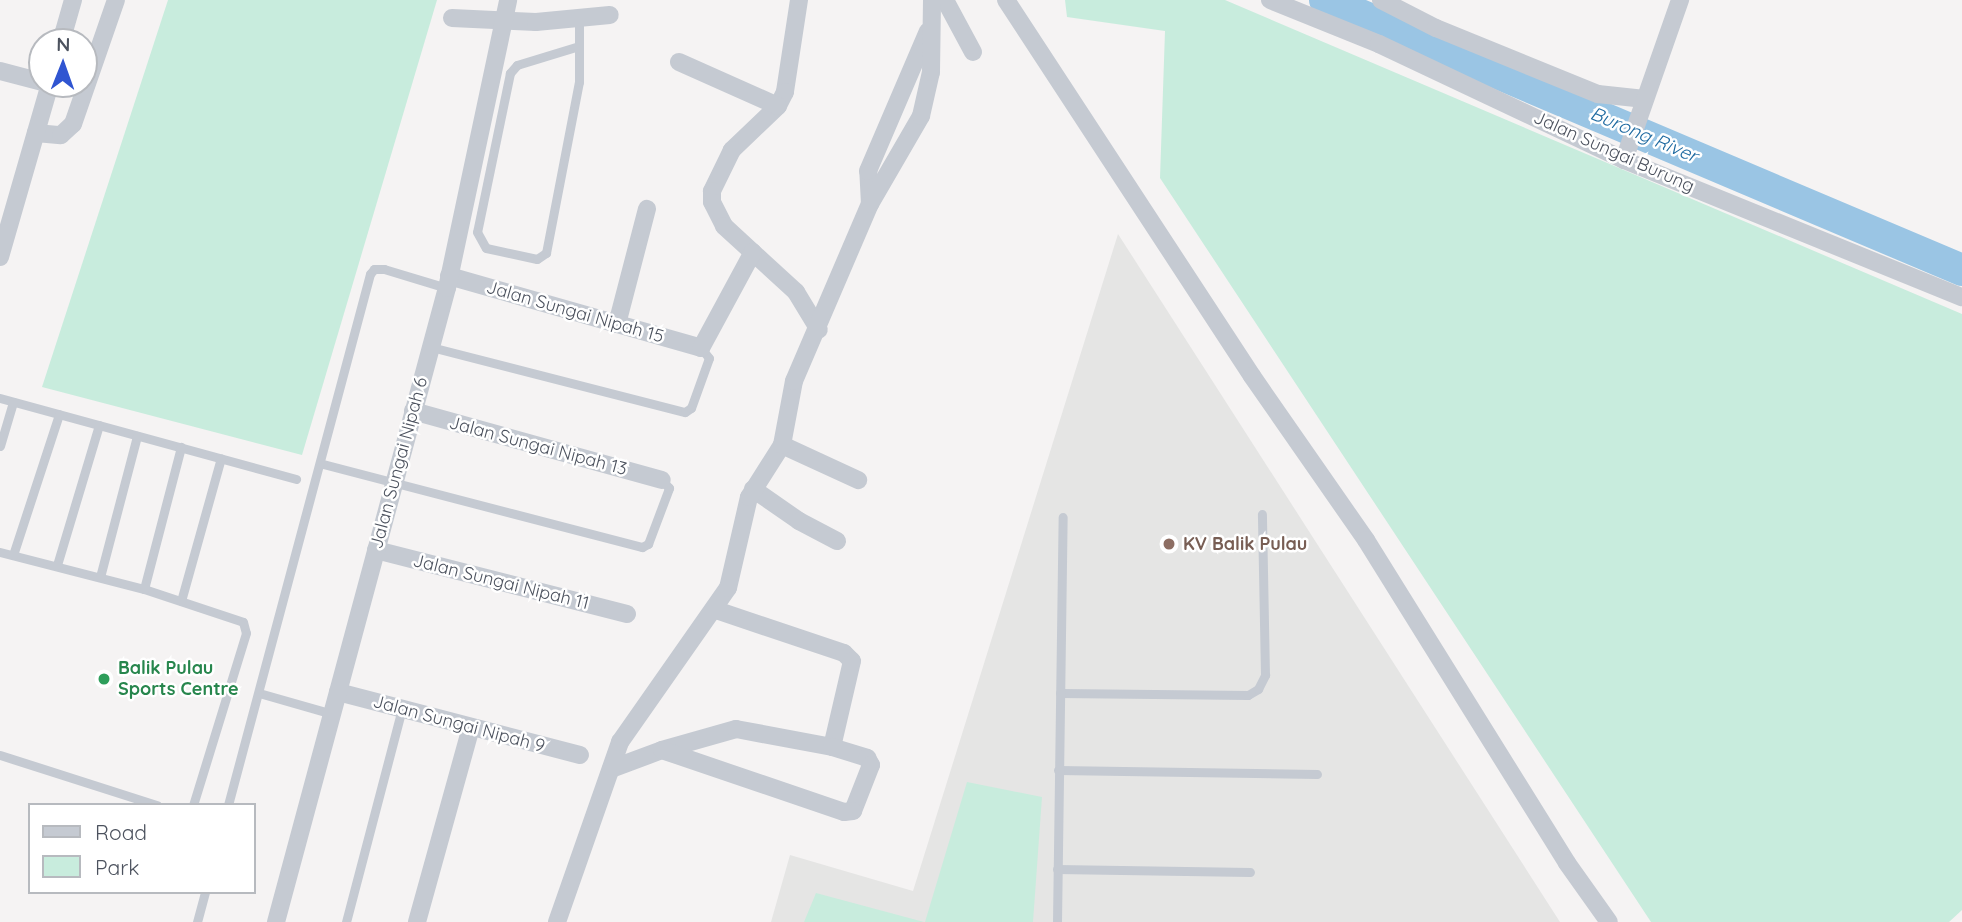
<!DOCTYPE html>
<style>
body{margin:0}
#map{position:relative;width:1962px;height:922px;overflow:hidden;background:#f5f3f3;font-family:Quicksand,sans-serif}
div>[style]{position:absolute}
.education>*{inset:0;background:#e5e5e4}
.green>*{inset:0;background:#c8ecdd}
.river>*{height:32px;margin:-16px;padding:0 16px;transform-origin:16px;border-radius:16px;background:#9ac5e4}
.service>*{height:9px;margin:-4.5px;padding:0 4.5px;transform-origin:4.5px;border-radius:4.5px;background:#c5cad2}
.minor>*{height:18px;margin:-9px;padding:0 9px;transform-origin:9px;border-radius:9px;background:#c5cad2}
.dots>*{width:19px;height:19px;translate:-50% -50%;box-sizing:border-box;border:4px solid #fff;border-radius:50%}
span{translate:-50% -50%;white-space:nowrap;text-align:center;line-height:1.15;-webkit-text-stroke:5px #fff;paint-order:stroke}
.street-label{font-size:18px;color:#4c525e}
.education-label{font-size:18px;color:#785e54;font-weight:700}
.left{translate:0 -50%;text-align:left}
.leisure-label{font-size:18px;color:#27864d;font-weight:700}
.water-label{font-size:19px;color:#1d69a0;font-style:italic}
.legend{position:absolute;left:28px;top:803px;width:228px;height:91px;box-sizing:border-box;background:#fff;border:2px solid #b7babf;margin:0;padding:9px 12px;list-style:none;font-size:21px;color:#4c525e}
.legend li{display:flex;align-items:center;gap:14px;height:35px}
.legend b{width:35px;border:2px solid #b7babf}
.north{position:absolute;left:28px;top:28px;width:70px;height:70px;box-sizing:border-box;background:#fff;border:2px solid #b7babf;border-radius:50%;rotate:1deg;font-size:19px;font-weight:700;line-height:28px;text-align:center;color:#4c525e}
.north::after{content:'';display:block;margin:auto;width:24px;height:32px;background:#3055d1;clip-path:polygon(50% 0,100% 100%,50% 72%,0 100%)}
</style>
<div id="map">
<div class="education">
<i style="clip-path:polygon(1118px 234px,1560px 922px,771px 922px,790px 855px,913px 891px)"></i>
</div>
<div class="green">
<i style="clip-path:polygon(168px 0,437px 0,302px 455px,42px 387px)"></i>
<i style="clip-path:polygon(1065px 0,1225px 0,1962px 314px,1962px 910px,1949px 922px,1651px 922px,1160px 178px,1165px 31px,1067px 17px)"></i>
<i style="clip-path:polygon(967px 782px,1042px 797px,1033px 922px,925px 922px)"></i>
<i style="clip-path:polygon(816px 893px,924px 922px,804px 922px)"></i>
</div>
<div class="river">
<i style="left:1325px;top:0;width:692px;rotate:22.97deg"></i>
</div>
<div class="service">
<i style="left:579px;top:46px;width:65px;rotate:163deg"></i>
<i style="left:517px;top:65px;width:11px;rotate:131deg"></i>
<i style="left:510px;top:73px;width:162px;rotate:101.7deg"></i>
<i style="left:477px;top:232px;width:18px;rotate:61deg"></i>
<i style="left:486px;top:248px;width:52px;rotate:12.2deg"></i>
<i style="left:537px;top:259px;width:11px;rotate:-34deg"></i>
<i style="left:546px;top:253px;width:174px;rotate:-79.1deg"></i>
<i style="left:579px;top:82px;width:63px;rotate:-90deg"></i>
<i style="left:431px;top:347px;width:262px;rotate:14.4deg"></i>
<i style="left:685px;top:412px;width:7px;rotate:-34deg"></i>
<i style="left:691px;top:408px;width:53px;rotate:-70.2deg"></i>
<i style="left:709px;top:358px;width:13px;rotate:-129deg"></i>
<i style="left:0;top:398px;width:307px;rotate:15.3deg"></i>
<i style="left:0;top:446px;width:46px;rotate:-73.5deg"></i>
<i style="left:323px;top:464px;width:330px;rotate:14.6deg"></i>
<i style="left:642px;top:547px;width:7px;rotate:-27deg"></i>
<i style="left:648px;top:544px;width:60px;rotate:-69.4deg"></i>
<i style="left:669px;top:488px;width:11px;rotate:-131deg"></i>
<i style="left:0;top:552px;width:149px;rotate:14.4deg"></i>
<i style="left:144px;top:589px;width:104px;rotate:18.4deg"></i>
<i style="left:243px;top:622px;width:11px;rotate:75deg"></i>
<i style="left:246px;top:633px;width:180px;rotate:107.1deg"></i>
<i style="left:13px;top:555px;width:148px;rotate:-71.9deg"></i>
<i style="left:57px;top:565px;width:146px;rotate:-73.3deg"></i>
<i style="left:100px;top:577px;width:146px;rotate:-75.3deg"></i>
<i style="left:144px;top:589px;width:147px;rotate:-75.4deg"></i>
<i style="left:181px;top:601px;width:148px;rotate:-74.4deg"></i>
<i style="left:259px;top:693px;width:76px;rotate:16deg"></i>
<i style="left:1060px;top:693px;width:188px;rotate:0.6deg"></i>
<i style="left:1248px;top:695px;width:12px;rotate:-31deg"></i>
<i style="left:1258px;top:689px;width:16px;rotate:-63deg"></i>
<i style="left:1265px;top:675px;width:161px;rotate:-91.1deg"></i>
<i style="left:0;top:755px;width:165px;rotate:17.7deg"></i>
<i style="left:1058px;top:770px;width:259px;rotate:0.9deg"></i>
<i style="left:228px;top:805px;width:550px;rotate:-75.03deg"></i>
<i style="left:370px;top:274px;width:6px;rotate:-51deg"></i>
<i style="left:374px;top:269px;width:10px"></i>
<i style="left:384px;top:269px;width:66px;rotate:16.8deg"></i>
<i style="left:1057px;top:869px;width:193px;rotate:0.9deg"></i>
<i style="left:197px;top:922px;width:31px;rotate:-75deg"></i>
<i style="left:346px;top:922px;width:220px;rotate:-75.3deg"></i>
<i style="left:1057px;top:922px;width:405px;rotate:-89.2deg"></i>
</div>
<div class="minor">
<i style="left:799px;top:0;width:93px;rotate:98.7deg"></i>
<i style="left:785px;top:92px;width:16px;rotate:117deg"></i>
<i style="left:778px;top:106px;width:64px;rotate:136.3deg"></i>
<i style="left:732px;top:150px;width:46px;rotate:116deg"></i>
<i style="left:712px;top:191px;width:11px;rotate:90deg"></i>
<i style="left:712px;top:202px;width:27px;rotate:63deg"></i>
<i style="left:724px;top:226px;width:98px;rotate:42.5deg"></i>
<i style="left:796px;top:292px;width:44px;rotate:58.8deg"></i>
<i style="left:945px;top:0;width:59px;rotate:61.7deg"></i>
<i style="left:1006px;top:0;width:449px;rotate:56.8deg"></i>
<i style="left:1252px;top:376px;width:200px;rotate:55.2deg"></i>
<i style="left:1366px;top:540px;width:380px;rotate:58.1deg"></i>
<i style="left:1567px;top:863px;width:72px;rotate:54.6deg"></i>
<i style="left:1270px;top:0;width:118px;rotate:22deg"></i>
<i style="left:1379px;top:44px;width:271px;rotate:25.3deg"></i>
<i style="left:1624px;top:160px;width:365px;rotate:22.1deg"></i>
<i style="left:1381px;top:0;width:62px;rotate:27deg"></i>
<i style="left:1436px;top:28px;width:175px;rotate:22.2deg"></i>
<i style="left:1598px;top:94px;width:47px;rotate:6.1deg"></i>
<i style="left:452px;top:18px;width:84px;rotate:2.7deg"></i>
<i style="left:536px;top:22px;width:74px;rotate:-5.4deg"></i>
<i style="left:61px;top:42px;width:44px;rotate:-74.1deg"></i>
<i style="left:679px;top:62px;width:108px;rotate:24deg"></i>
<i style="left:0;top:71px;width:43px;rotate:14.7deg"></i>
<i style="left:36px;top:133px;width:25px;rotate:5deg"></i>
<i style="left:61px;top:135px;width:16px;rotate:-43deg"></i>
<i style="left:73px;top:124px;width:131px;rotate:-70.9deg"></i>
<i style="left:1624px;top:160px;width:170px;rotate:-70.7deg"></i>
<i style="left:870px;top:204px;width:33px;rotate:-93deg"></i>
<i style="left:868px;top:171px;width:152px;rotate:-66.8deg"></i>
<i style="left:0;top:257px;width:180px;rotate:-73.9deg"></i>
<i style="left:449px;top:276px;width:262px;rotate:15.9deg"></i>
<i style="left:701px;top:348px;width:109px;rotate:-61.6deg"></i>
<i style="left:617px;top:324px;width:119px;rotate:-75.4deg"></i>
<i style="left:413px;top:411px;width:258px;rotate:15.5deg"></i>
<i style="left:782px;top:445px;width:84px;rotate:24.7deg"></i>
<i style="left:753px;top:489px;width:56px;rotate:34.8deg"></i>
<i style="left:799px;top:521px;width:43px;rotate:27.8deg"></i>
<i style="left:376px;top:550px;width:259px;rotate:14.3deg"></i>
<i style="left:716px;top:610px;width:135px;rotate:18.6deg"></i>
<i style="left:844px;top:653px;width:11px;rotate:45deg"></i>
<i style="left:852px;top:661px;width:88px;rotate:103.1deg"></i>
<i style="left:338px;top:692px;width:250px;rotate:14.6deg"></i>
<i style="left:611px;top:769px;width:54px;rotate:-20.4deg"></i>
<i style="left:662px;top:750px;width:77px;rotate:-15.8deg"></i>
<i style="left:736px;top:729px;width:98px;rotate:10.6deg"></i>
<i style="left:832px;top:747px;width:37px;rotate:17deg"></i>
<i style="left:867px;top:758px;width:8px;rotate:60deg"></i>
<i style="left:871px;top:765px;width:49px;rotate:111.4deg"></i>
<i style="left:853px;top:811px;width:9px;rotate:174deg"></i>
<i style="left:844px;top:812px;width:192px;rotate:-161.2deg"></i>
<i style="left:276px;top:922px;width:657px;rotate:-74.91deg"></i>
<i style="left:447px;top:288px;width:294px;rotate:-78deg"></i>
<i style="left:417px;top:922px;width:202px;rotate:-74.5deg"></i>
<i style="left:557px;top:922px;width:191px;rotate:-70.7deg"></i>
<i style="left:620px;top:742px;width:188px;rotate:-55deg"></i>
<i style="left:728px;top:588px;width:93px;rotate:-77deg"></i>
<i style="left:749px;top:497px;width:62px;rotate:-57.6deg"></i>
<i style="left:782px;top:445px;width:65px;rotate:-79.4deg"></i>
<i style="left:794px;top:381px;width:193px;rotate:-66.8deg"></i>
<i style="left:870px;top:204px;width:102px;rotate:-59.9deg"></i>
<i style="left:921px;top:116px;width:45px;rotate:-77.2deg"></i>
<i style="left:931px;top:72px;width:72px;rotate:-89.2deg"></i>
</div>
<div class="dots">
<i style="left:1169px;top:544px;background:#8d6e63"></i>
<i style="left:104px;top:679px;background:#2e9e5b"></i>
</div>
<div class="street-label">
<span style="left:1614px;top:152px;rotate:24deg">Jalan Sungai Burung</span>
<span style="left:575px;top:312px;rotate:16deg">Jalan Sungai Nipah 15</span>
<span style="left:538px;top:446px;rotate:15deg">Jalan Sungai Nipah 13</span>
<span style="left:399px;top:463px;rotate:-75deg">Jalan Sungai Nipah 6</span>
<span style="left:501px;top:582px;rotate:14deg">Jalan Sungai Nipah 11</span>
<span style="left:459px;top:724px;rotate:15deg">Jalan Sungai Nipah 9</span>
</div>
<div class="education-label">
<span class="left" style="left:1183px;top:544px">KV Balik Pulau</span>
</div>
<div class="leisure-label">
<span class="left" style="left:118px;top:679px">Balik Pulau<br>Sports Centre</span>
</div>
<div class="water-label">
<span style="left:1644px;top:135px;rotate:23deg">Burong River</span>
</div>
<ul class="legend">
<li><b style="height:9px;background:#c5cad2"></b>Road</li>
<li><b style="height:19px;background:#c8ecdd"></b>Park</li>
</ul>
<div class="north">N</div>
</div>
